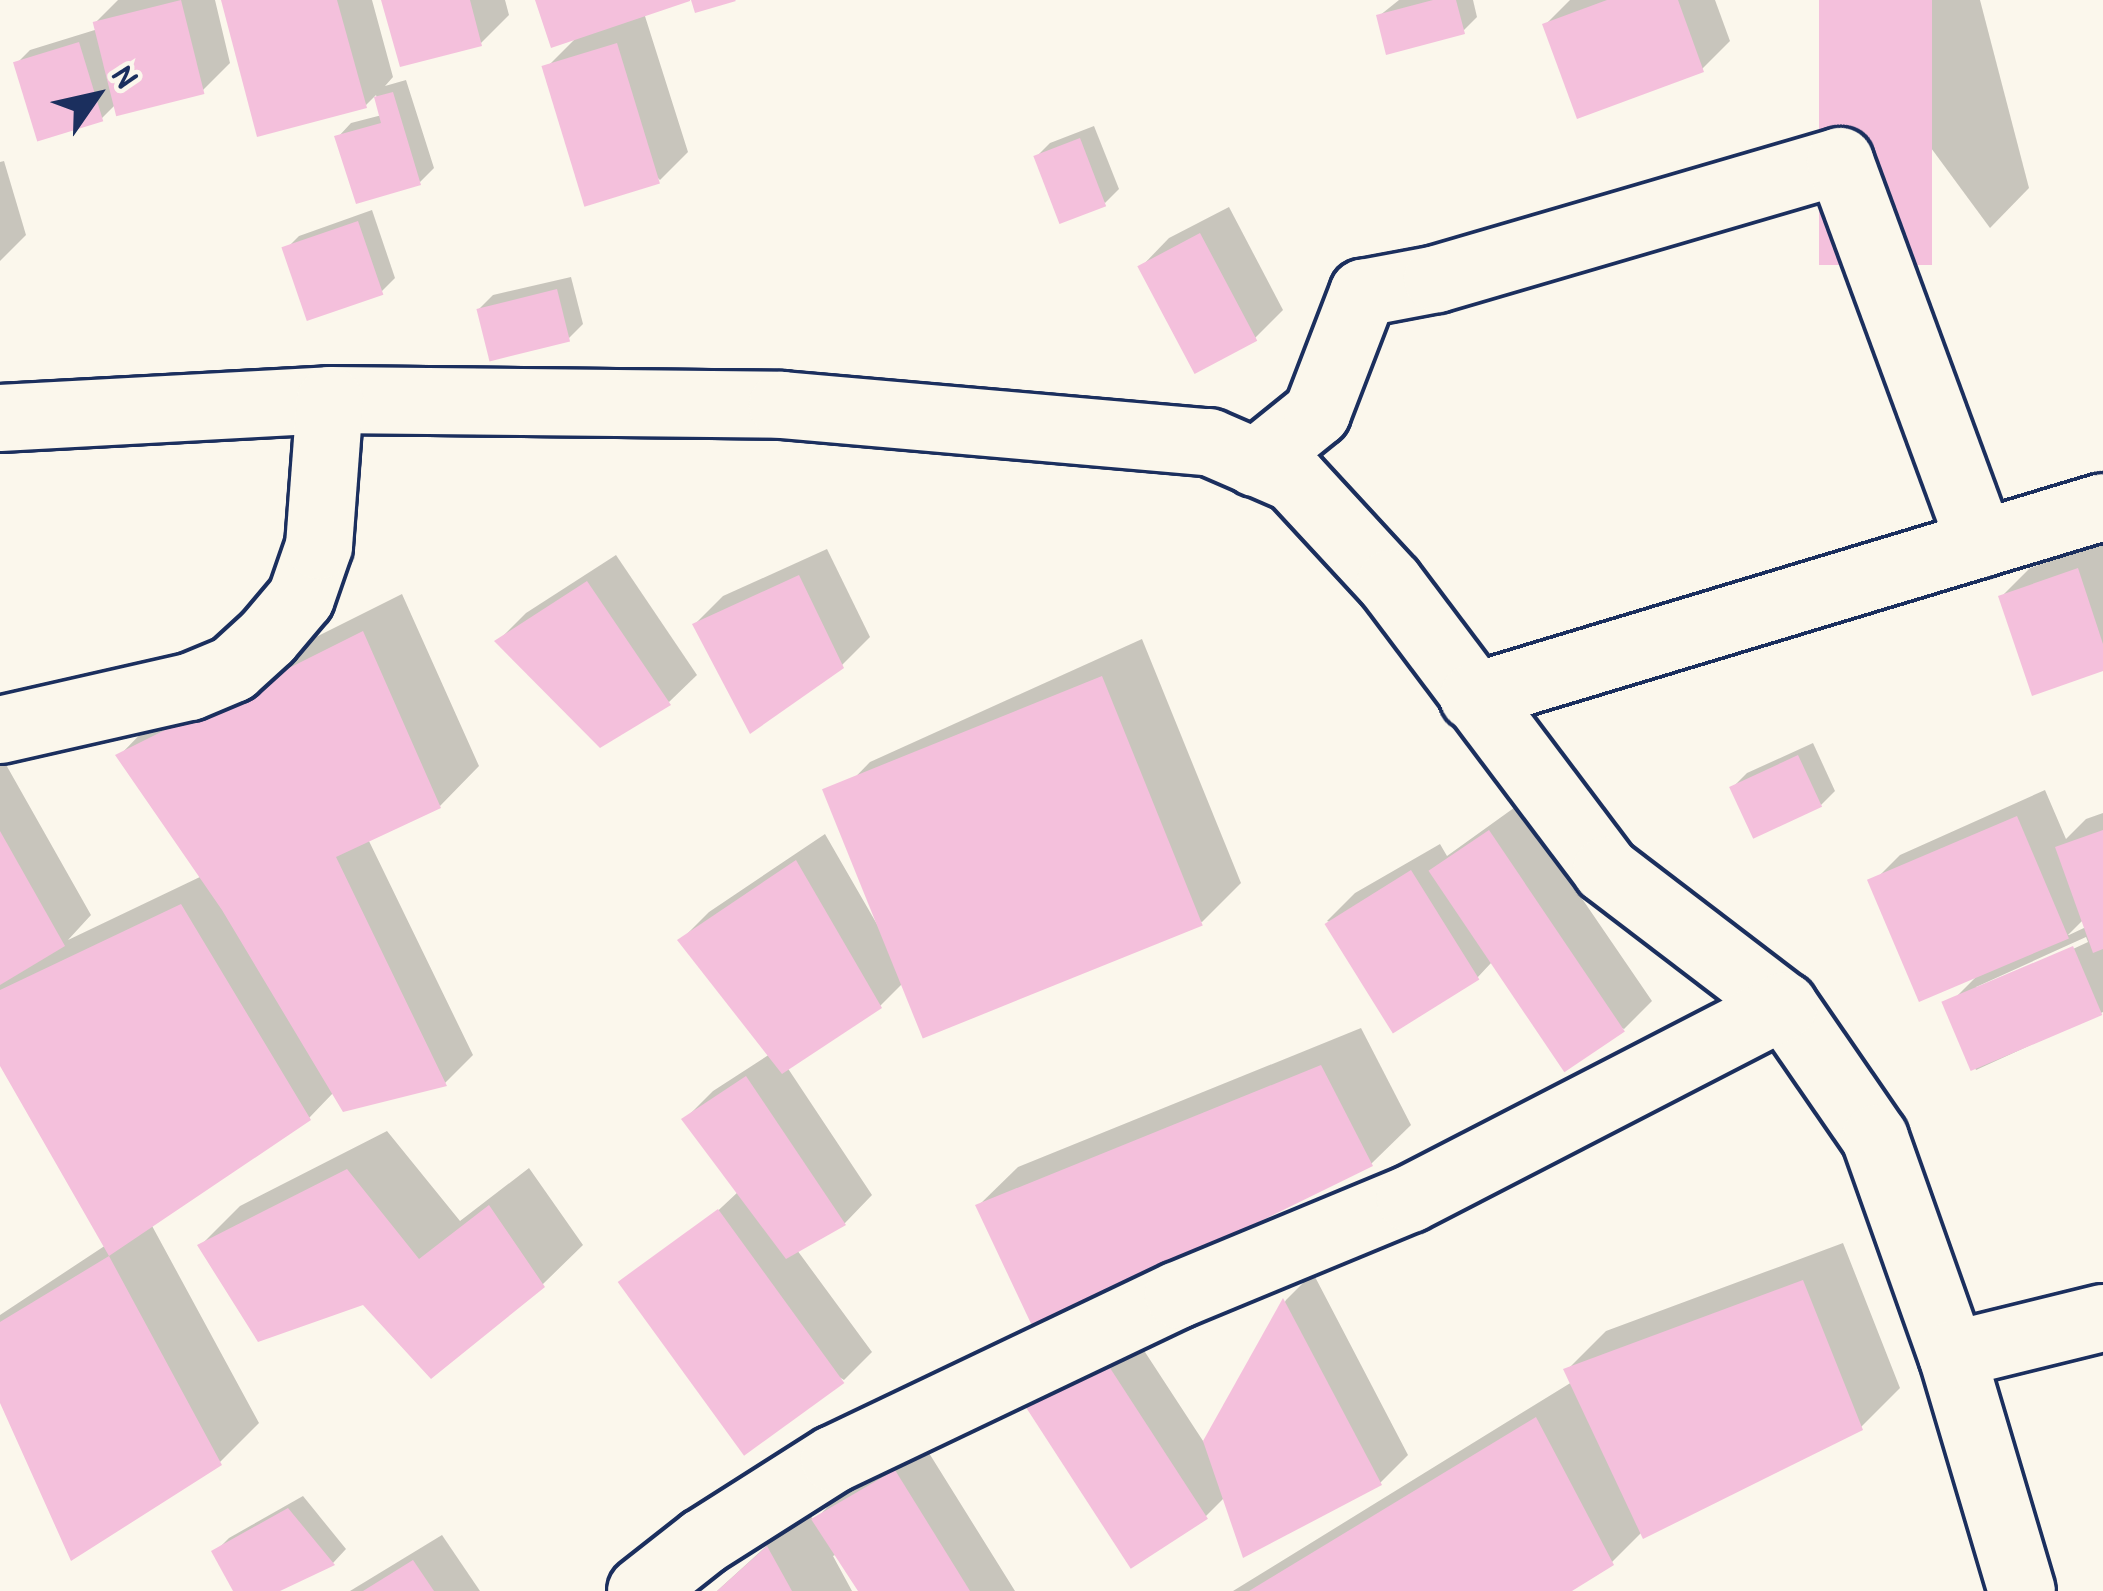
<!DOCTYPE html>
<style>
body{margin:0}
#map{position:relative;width:2103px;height:1591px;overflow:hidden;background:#fbf7ec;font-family:"Patrick Hand",sans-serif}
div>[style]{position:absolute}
.shadow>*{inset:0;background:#0003}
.building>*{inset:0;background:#f4c0dc;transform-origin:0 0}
.roads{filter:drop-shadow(3px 0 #1b2f5e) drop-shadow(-3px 0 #1b2f5e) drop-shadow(0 3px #1b2f5e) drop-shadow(0 -3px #1b2f5e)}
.street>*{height:66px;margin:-33px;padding:0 33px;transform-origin:33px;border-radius:33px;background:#fbf7ec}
span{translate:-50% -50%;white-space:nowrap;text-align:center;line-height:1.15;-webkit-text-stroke:12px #fbf7ec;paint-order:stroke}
.north{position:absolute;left:36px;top:36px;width:120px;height:120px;-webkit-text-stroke:9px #fbf7ec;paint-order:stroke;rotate:56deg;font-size:33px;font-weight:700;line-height:48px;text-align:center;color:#1b2f5e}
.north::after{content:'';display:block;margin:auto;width:42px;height:54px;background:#1b2f5e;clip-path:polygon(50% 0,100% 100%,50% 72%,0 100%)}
</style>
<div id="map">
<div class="shadow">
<i style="clip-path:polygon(118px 0,215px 0,230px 63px,202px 91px,117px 103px,102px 118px,16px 64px,30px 50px,98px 29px,96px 22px)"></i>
<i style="clip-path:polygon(224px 0,372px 0,393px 77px,385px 86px,406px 80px,434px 168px,420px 182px,338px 137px,351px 123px,382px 115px,376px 95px,365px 106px)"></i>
<i style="clip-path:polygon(385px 0,505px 0,509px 15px,481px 43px)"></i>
<i style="clip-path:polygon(538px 0,683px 0,644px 13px,688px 152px,660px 180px,545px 69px,579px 35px)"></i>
<i style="clip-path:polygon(1399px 0,1473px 0,1477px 17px,1463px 31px,1379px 16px)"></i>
<i style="clip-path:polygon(1570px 0,1715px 0,1730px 41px,1702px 69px,1545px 25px)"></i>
<i style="clip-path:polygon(1822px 0,1980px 0,2029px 188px,1990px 228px)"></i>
<i style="clip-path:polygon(1094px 126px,1119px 189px,1105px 203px,1036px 157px,1050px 143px)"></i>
<i style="clip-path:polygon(4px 161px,26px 235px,0 261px,0 162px)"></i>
<i style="clip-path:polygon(1229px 207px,1283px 310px,1255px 338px,1141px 267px,1169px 238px)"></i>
<i style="clip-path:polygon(372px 210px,395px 278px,381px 292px,285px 250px,299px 236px)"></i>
<i style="clip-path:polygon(571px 277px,583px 324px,569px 338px,479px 309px,493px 295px)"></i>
<i style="clip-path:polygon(2103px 543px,2103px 668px,2001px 597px,2030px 568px)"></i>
<i style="clip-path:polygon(827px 549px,870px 637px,842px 665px,695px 624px,723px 596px)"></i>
<i style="clip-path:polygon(616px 555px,697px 675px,669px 702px,498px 641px,526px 613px)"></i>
<i style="clip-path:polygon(402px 594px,479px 766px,440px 806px,368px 839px,473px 1055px,445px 1083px,334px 1092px,309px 1118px,151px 1224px,259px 1423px,220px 1462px,0 1395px,0 1315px,106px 1245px,0 1060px,0 754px,91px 915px,68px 940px,202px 876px,119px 756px,158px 716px)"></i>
<i style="clip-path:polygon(1142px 639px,1241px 883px,1202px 922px,831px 802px,870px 762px)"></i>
<i style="clip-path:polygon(1813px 743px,1835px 791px,1821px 805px,1733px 787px,1747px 773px)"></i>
<i style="clip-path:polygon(evenodd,2045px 790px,2066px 839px,2086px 819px,2103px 813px,2103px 1012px,1976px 1070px,1947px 1006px,1978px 975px,1872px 883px,1900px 855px,2045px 790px,2084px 919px,2086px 927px,2069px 935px,2068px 935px,2084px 919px,2045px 790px,2086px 937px,2088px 942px,1976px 994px,1976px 987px,2086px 937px)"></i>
<i style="clip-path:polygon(1518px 805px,1652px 1001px,1624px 1029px,1491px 963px,1477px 978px,1327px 921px,1355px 893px,1440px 844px,1447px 856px)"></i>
<i style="clip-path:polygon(825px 834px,908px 978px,880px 1006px,787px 1067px,872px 1195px,845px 1223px,797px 1250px,872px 1352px,844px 1380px,659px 1266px,739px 1191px,685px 1119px,713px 1091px,770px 1054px,681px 940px,709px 912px)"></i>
<i style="clip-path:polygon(1361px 1028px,1411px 1125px,1371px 1164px,978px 1206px,1018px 1167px)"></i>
<i style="clip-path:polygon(387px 1131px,460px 1221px,529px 1168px,583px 1245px,543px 1284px,431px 1375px,364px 1302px,201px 1245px,240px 1206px)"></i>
<i style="clip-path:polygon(1843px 1243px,1900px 1388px,1861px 1427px,1643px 1531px,1612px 1562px,1567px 1591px,1233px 1591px,1572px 1382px,1567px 1370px,1606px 1331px)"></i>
<i style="clip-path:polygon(1313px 1273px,1408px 1455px,1380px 1483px,1225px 1497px,1205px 1517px,1026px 1402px,1128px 1326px,1205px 1444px,1286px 1300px)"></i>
<i style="clip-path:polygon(924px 1445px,1015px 1591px,861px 1591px,837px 1554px,833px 1556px,852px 1591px,717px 1591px,807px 1509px,814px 1521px,843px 1491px)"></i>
<i style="clip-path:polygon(303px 1496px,346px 1549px,333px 1563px,273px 1591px,237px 1591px,215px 1552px,229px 1538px)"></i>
<i style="clip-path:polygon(442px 1535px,480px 1591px,350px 1591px)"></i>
</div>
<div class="building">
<i style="left:181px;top:0;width:97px;height:91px;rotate:76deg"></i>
<i style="clip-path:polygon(221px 0,337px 0,367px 108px,257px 137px)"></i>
<i style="clip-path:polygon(381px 0,470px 0,482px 46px,400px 67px)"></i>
<i style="clip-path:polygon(535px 0,690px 0,690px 1px,551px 48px)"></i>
<i style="clip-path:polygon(691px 0,735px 0,736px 1px,695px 13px)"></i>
<i style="clip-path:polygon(1433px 0,1456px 0,1465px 34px,1386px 55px,1376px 15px)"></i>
<i style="clip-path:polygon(1607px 0,1678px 0,1704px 72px,1577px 119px,1542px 24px)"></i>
<i style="left:1819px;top:0;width:113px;height:265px"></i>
<i style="left:79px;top:42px;width:83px;height:69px;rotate:73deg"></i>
<i style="left:617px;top:43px;width:147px;height:79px;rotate:73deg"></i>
<i style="clip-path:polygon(393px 92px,421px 185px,356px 204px,334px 136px,381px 123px,374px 97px)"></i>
<i style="left:1080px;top:138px;width:73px;height:50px;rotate:69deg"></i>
<i style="left:358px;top:221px;width:78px;height:81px;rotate:71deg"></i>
<i style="left:1200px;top:233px;width:122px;height:71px;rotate:62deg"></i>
<i style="left:557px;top:289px;width:54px;height:83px;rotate:76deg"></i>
<i style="clip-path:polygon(2078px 568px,2103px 644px,2103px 671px,2032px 696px,1998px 596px)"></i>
<i style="clip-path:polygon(799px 575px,844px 668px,750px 734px,692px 624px)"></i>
<i style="clip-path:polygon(587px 581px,671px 705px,600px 748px,494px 641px)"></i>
<i style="clip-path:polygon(363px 631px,441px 808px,336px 857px,447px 1086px,343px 1112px,222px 910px,115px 755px)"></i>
<i style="left:1102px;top:676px;width:269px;height:302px;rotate:68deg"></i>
<i style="left:1798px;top:755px;width:57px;height:76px;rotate:65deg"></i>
<i style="left:2017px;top:816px;width:133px;height:163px;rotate:67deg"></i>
<i style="left:1489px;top:830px;width:243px;height:73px;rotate:56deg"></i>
<i style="clip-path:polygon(2103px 830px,2103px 949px,2093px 953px,2055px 847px)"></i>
<i style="clip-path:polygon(0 831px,65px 946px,0 985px)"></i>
<i style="clip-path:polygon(796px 860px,882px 1008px,782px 1074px,677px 940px)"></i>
<i style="left:1411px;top:870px;width:129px;height:102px;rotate:58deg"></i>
<i style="clip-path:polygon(181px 904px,311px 1120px,109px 1256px,222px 1465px,71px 1561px,0 1403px,0 1322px,109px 1256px,0 1066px,0 990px)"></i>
<i style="left:2073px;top:946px;width:75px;height:143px;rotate:67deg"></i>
<i style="clip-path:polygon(1321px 1065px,1373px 1166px,1035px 1332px,975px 1205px)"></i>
<i style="clip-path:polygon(746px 1076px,846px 1225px,786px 1259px,681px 1119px)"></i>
<i style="clip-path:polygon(347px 1169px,419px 1259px,489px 1205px,545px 1287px,431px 1379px,363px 1305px,258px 1342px,197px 1245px)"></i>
<i style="left:718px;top:1209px;width:215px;height:124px;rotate:54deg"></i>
<i style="clip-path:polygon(1803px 1280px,1863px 1430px,1643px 1539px,1563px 1369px)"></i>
<i style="clip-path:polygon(1283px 1298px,1382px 1485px,1243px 1558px,1203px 1441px)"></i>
<i style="left:1099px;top:1351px;width:200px;height:92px;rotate:57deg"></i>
<i style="clip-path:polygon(1536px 1417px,1614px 1565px,1572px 1591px,1249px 1591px)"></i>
<i style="clip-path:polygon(895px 1470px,970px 1591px,858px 1591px,811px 1519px)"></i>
<i style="clip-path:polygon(288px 1508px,335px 1565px,280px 1591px,233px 1591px,211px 1551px)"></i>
<i style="clip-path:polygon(767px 1546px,792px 1591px,717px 1591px)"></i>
<i style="clip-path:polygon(413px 1560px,434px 1591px,363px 1591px)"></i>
</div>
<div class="roads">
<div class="street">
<i style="left:0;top:418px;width:330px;rotate:-3.1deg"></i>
<i style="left:330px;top:400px;width:452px;rotate:0.6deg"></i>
<i style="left:782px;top:405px;width:429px;rotate:5deg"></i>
<i style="left:1209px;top:442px;width:93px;rotate:23.5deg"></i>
<i style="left:1294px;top:479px;width:142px;rotate:47.3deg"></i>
<i style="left:1390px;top:583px;width:359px;rotate:53deg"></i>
<i style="left:1606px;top:870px;width:224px;rotate:37.4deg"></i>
<i style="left:1784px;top:1006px;width:160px;rotate:55.4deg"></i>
<i style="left:1875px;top:1138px;width:230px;rotate:70.5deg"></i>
<i style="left:1952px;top:1355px;width:246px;rotate:73.5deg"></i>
<i style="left:1255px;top:463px;width:80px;rotate:-38.9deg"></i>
<i style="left:1317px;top:413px;width:129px;rotate:-69deg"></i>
<i style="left:1363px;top:293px;width:75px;rotate:-10.7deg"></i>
<i style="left:1437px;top:279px;width:420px;rotate:-16.3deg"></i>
<i style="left:1840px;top:161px;width:408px;rotate:69.8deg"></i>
<i style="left:1473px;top:697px;width:658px;rotate:-16.78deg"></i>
<i style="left:0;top:730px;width:195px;rotate:-12.8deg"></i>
<i style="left:190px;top:687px;width:47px;rotate:-22.7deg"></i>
<i style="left:233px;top:669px;width:47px;rotate:-42.4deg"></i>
<i style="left:268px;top:637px;width:51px;rotate:-49.8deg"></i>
<i style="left:301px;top:598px;width:55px;rotate:-70.9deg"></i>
<i style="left:319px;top:546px;width:146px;rotate:-85.7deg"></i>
<i style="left:1952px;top:1355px;width:155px;rotate:-13.8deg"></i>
<i style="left:641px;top:1591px;width:79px;rotate:-38.3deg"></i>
<i style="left:703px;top:1542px;width:155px;rotate:-32.4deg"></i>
<i style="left:834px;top:1459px;width:381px;rotate:-25.5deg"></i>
<i style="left:1178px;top:1295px;width:251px;rotate:-22.5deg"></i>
<i style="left:1410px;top:1199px;width:421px;rotate:-27.3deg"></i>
</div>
</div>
<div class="north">N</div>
</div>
